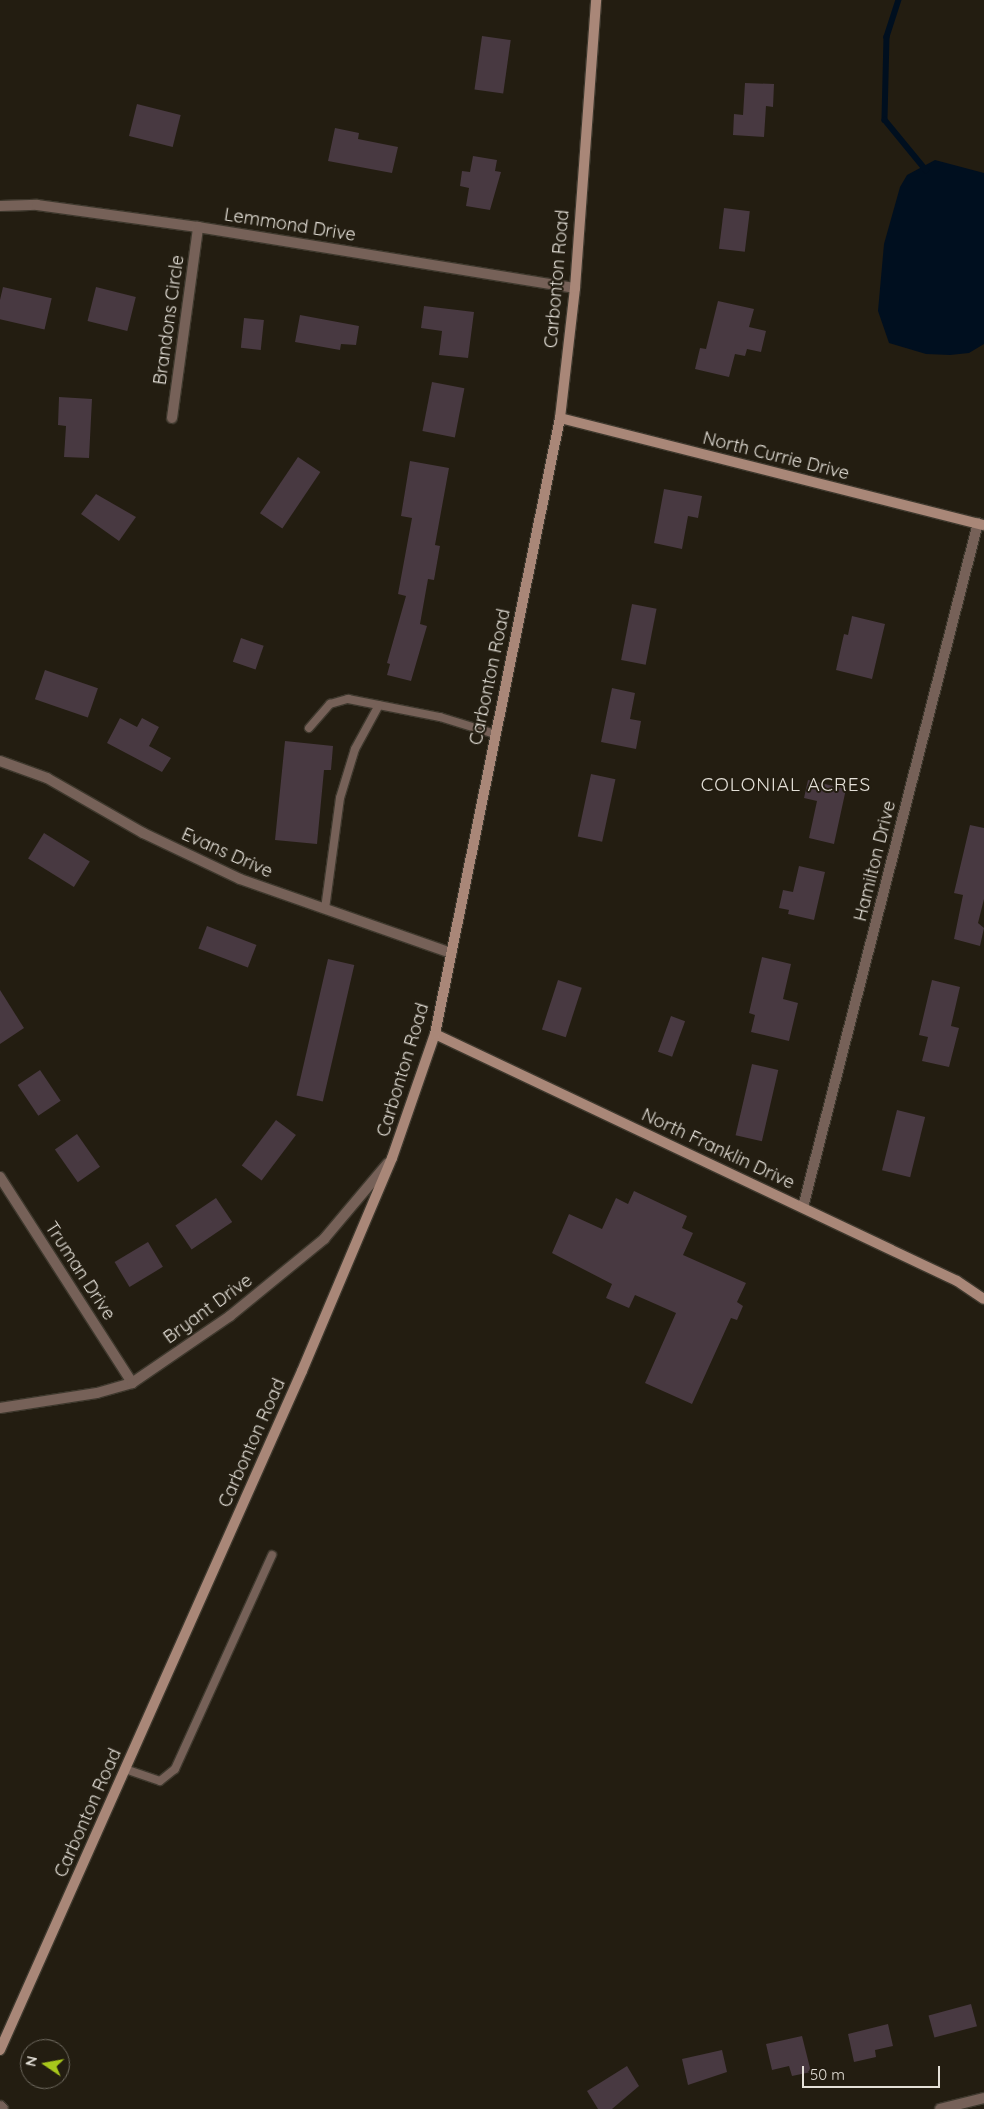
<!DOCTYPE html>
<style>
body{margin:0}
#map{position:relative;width:984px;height:2109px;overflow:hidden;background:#231d11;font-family:Quicksand,sans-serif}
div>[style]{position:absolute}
.water>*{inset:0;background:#000f1f}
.stream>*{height:5.5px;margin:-2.75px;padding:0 2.75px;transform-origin:2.75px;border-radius:2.75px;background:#000f1f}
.building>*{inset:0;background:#483941;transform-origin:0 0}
.roads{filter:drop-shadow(1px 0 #3e382d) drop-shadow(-1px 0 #3e382d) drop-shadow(0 1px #3e382d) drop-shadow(0 -1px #3e382d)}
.lane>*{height:8px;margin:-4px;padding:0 4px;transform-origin:4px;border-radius:4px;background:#766158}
.street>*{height:10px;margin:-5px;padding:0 5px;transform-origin:5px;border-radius:5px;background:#766158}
.secondary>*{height:10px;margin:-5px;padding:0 5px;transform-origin:5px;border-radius:5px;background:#a98778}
span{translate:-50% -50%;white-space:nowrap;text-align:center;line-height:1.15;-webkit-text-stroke:4px #231d11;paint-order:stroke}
.street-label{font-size:18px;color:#e4e0d8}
.neighbourhood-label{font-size:19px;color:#e4e0d8;letter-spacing:1px}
.north{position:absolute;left:20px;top:2039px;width:50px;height:50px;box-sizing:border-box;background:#231d11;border:1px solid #706b61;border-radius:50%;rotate:282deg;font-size:14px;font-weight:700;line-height:20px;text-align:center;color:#e4e0d8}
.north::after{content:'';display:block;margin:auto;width:18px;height:22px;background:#a8c71c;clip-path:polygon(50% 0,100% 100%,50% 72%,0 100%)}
.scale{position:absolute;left:802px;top:2066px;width:138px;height:22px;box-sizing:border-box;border:2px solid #e4e0d8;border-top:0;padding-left:6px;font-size:15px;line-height:18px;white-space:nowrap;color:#e4e0d8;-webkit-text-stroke:4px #231d11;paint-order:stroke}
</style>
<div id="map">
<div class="water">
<i style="clip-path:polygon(935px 160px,984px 173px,984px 344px,969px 353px,950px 355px,926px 354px,889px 343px,878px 311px,884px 244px,900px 187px,907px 175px)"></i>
</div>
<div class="stream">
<i style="left:899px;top:0;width:39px;rotate:108deg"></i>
<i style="left:887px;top:37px;width:83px;rotate:91.4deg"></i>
<i style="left:885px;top:120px;width:65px;rotate:50.6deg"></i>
</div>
<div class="building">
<i style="left:482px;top:36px;width:29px;height:54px;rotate:8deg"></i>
<i style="clip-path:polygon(745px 83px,774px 84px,773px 107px,766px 106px,764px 137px,733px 135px,734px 114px,743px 115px)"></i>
<i style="left:137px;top:104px;width:45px;height:33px;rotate:14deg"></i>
<i style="clip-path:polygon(335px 128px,359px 133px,358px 139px,398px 147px,392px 173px,328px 161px)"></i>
<i style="clip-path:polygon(473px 156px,497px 160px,495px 171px,501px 172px,490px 210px,466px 206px,469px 188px,460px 186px,462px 171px,470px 172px)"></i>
<i style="left:724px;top:208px;width:26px;height:41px;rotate:7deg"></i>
<i style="left:3px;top:287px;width:50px;height:32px;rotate:13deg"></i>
<i style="left:96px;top:287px;width:41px;height:35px;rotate:14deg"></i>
<i style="clip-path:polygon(718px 301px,754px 309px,749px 327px,766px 331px,761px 352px,747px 349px,745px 356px,735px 354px,729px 377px,695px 369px,700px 348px,706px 349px)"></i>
<i style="clip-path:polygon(424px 306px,474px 312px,468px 358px,439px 355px,442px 331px,421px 328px)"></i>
<i style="clip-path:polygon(300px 315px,359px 326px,356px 345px,341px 344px,340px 350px,295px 342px)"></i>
<i style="left:244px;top:318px;width:20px;height:30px;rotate:6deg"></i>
<i style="left:432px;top:382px;width:33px;height:50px;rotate:11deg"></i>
<i style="clip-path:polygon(59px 397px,92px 399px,89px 458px,64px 457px,66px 426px,58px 425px)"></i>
<i style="left:298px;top:457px;width:27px;height:68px;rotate:34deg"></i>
<i style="clip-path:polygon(410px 461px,449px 468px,435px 545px,440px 546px,434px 580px,428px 579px,420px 624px,427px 626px,411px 681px,387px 675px,390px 664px,387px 663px,406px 596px,398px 594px,412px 518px,401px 516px)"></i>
<i style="clip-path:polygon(664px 489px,702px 496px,698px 518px,688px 516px,682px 549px,654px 543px)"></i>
<i style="clip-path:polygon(96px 494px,136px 517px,119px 541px,81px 514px)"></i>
<i style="left:632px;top:604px;width:25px;height:57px;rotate:11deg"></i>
<i style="clip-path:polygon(852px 616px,885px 624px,872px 679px,836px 670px,844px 634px,848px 635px)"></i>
<i style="left:241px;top:638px;width:24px;height:25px;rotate:19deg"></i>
<i style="left:45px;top:670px;width:56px;height:31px;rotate:19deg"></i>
<i style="clip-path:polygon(612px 688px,635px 693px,630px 719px,641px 721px,636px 749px,601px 742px)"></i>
<i style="clip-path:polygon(120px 718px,137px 727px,142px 718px,159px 727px,149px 746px,171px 758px,162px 772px,107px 743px)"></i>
<i style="clip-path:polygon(285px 741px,333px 746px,331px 770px,324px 770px,317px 844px,275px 840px)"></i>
<i style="left:591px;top:774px;width:25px;height:64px;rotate:12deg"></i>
<i style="clip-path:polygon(808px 780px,846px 789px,834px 844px,809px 838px,817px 801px,804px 798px)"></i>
<i style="clip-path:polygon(970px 825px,984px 828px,984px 899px,978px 923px,984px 928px,980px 946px,954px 939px,963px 895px,954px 893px)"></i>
<i style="left:44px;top:833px;width:54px;height:30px;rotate:32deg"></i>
<i style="clip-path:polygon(799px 866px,825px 872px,814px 920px,788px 914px,789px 910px,779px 908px,783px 890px,793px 892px)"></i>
<i style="left:207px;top:926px;width:53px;height:24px;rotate:21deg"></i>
<i style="clip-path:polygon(762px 957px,791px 964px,783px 999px,798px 1003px,789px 1041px,751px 1032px,755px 1015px,749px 1013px)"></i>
<i style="left:328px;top:959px;width:27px;height:140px;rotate:13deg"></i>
<i style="left:558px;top:980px;width:25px;height:52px;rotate:18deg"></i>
<i style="clip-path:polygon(932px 980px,960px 987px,951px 1026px,959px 1028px,949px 1067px,922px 1061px,928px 1037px,919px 1035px)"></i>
<i style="clip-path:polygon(0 990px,24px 1028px,0 1044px)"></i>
<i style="left:671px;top:1016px;width:15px;height:38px;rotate:20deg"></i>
<i style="left:752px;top:1064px;width:27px;height:73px;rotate:13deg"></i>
<i style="left:40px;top:1070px;width:37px;height:27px;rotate:56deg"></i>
<i style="left:897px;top:1110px;width:29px;height:62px;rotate:14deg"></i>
<i style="left:276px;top:1120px;width:25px;height:57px;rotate:37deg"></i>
<i style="left:77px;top:1134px;width:40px;height:27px;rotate:55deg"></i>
<i style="clip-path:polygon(634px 1191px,687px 1216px,682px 1228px,693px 1233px,683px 1255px,746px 1283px,737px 1302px,743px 1306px,737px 1320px,731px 1318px,692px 1404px,645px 1383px,676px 1313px,635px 1295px,629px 1308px,606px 1298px,612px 1284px,552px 1253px,569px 1214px,602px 1229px,616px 1198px,628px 1204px)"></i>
<i style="left:216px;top:1198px;width:29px;height:49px;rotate:56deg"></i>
<i style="left:148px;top:1242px;width:29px;height:39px;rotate:59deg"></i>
<i style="left:971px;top:2004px;width:23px;height:44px;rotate:75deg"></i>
<i style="clip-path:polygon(888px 2024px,893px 2046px,875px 2050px,876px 2057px,854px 2062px,848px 2034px)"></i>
<i style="clip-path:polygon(802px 2036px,811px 2072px,792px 2076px,789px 2066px,772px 2070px,766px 2044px)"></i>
<i style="clip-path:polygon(722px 2050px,727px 2072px,688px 2085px,682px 2059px)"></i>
<i style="clip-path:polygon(627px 2066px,639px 2086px,612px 2109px,598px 2109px,587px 2091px)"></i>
</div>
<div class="roads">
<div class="lane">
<i style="left:309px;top:728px;width:32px;rotate:-49deg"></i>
<i style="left:330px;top:704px;width:19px;rotate:-16deg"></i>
<i style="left:348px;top:699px;width:94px;rotate:11.1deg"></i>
<i style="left:440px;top:717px;width:58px;rotate:17.2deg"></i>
<i style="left:325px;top:909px;width:112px;rotate:-82.3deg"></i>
<i style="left:340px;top:798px;width:51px;rotate:-73deg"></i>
<i style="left:355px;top:749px;width:50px;rotate:-61.4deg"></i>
<i style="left:125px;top:1769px;width:37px;rotate:19deg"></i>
<i style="left:160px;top:1781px;width:19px;rotate:-39deg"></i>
<i style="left:175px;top:1769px;width:235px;rotate:-65.6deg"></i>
</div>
<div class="street">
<i style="left:0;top:206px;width:37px;rotate:-2deg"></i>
<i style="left:37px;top:205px;width:162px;rotate:7.8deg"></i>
<i style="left:198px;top:227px;width:382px;rotate:9.2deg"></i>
<i style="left:172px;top:418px;width:193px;rotate:-82.2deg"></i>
<i style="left:0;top:761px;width:50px;rotate:19.9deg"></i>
<i style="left:47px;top:778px;width:111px;rotate:29.8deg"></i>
<i style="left:143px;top:833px;width:107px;rotate:25.4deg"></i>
<i style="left:240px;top:879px;width:224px;rotate:19.3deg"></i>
<i style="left:0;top:1177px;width:245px;rotate:57.3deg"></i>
<i style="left:803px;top:1207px;width:706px;rotate:-75.65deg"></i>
<i style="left:0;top:1408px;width:98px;rotate:-8.8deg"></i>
<i style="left:97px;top:1393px;width:36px;rotate:-16deg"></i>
<i style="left:132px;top:1383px;width:119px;rotate:-34.4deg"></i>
<i style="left:230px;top:1316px;width:122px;rotate:-39.3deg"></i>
<i style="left:324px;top:1239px;width:99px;rotate:-49.9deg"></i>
<i style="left:0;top:2106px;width:4px;rotate:45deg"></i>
<i style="left:940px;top:2109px;width:45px;rotate:-14deg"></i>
</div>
<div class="secondary">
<i style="left:560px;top:418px;width:437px;rotate:14.2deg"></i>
<i style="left:435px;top:1034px;width:577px;rotate:25.32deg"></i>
<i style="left:957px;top:1281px;width:32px;rotate:34deg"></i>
<i style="left:0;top:2050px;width:743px;rotate:-66.02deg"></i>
<i style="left:302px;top:1371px;width:231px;rotate:-67.1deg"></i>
<i style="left:392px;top:1158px;width:131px;rotate:-70.9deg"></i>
<i style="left:435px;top:1034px;width:629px;rotate:-78.53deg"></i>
<i style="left:560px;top:418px;width:131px;rotate:-83.4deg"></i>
<i style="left:575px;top:288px;width:289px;rotate:-85.8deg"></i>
</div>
</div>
<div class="street-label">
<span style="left:290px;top:225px;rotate:9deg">Lemmond Drive</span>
<span style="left:557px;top:279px;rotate:-85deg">Carbonton Road</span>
<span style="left:169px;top:320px;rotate:-82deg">Brandons Circle</span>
<span style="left:776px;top:456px;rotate:14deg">North Currie Drive</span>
<span style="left:490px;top:677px;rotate:-78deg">Carbonton Road</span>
<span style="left:227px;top:853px;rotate:24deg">Evans Drive</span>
<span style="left:875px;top:861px;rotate:-76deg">Hamilton Drive</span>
<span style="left:403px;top:1070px;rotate:-73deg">Carbonton Road</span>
<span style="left:718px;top:1149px;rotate:25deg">North Franklin Drive</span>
<span style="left:80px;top:1271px;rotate:57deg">Truman Drive</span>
<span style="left:208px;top:1309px;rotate:-36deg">Bryant Drive</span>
<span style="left:252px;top:1443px;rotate:-66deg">Carbonton Road</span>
<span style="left:88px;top:1813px;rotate:-66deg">Carbonton Road</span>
</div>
<div class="neighbourhood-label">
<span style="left:786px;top:785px">COLONIAL ACRES</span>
</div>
<div class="north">N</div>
<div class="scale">50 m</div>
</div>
